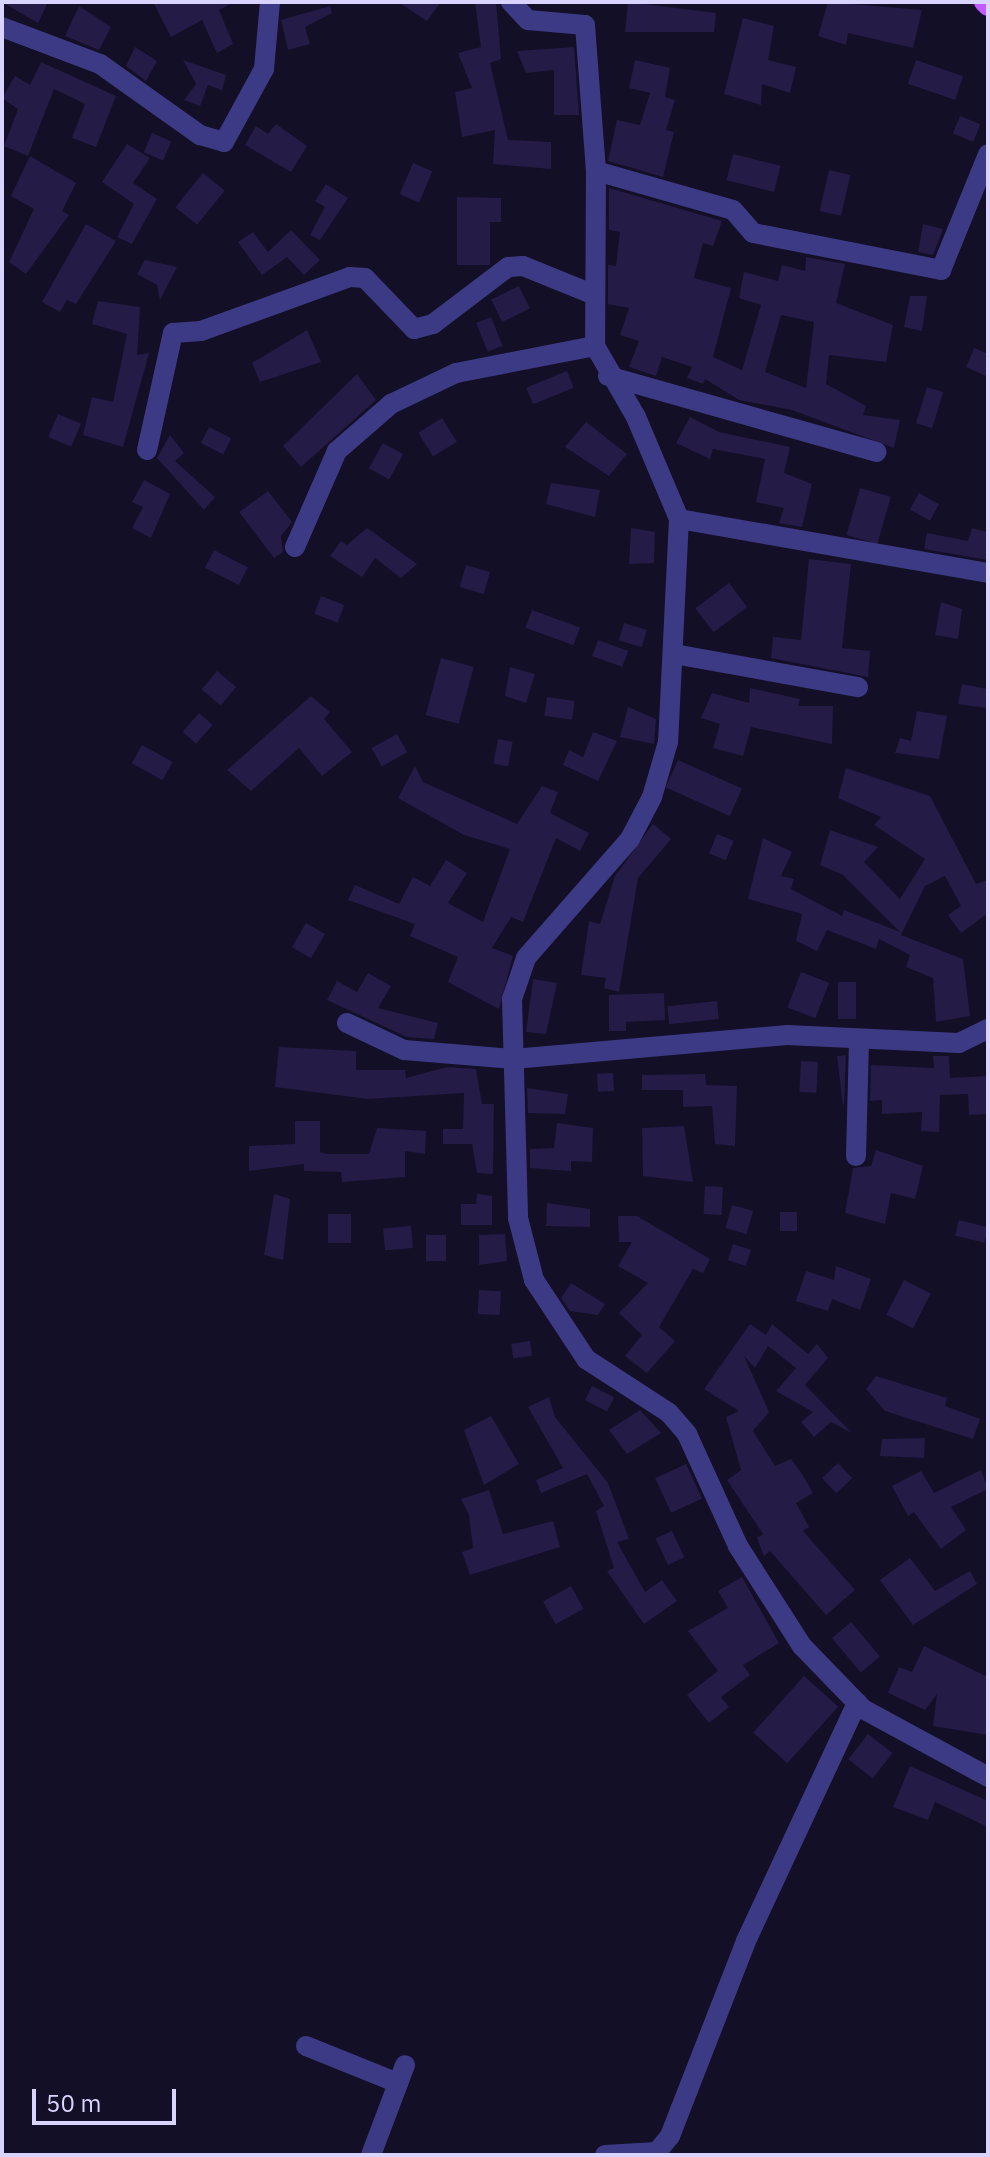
<!DOCTYPE html>
<style>
body{margin:0}
#map{position:relative;width:990px;height:2157px;overflow:hidden;background:#130f26;font-family:"IBM Plex Sans",sans-serif}
div>[style]{position:absolute}
.building>*{inset:0;background:#241b47;transform-origin:0 0}
.minor>*{height:20px;margin:-10px;padding:0 10px;transform-origin:10px;border-radius:10px;background:#3d3a85}
.major>*{height:20px;margin:-10px;padding:0 10px;transform-origin:10px;border-radius:10px;background:#c25bff}
span{translate:-50% -50%;white-space:nowrap;text-align:center;line-height:1.15;-webkit-text-stroke:6px #130f26;paint-order:stroke}
.frame{position:absolute;inset:0;border:4px solid #d9d4ff;pointer-events:none}
.scale{position:absolute;left:32px;top:2089px;width:144px;height:36px;box-sizing:border-box;border:4px solid #d9d4ff;border-top:0;padding-left:10px;font-size:24px;line-height:28px;white-space:nowrap;color:#d9d4ff;-webkit-text-stroke:6px #130f26;paint-order:stroke}
</style>
<div id="map">
<div class="building">
<i style="clip-path:polygon(2px 2px,48px 2px,38px 23px)"></i>
<i style="clip-path:polygon(153px 2px,234px 2px,219px 10px,233px 44px,217px 53px,202px 20px,171px 37px)"></i>
<i style="clip-path:polygon(398px 2px,441px 2px,427px 21px)"></i>
<i style="clip-path:polygon(475px 2px,496px 2px,501px 59px,490px 63px,508px 140px,551px 142px,551px 169px,493px 164px,495px 130px,462px 137px,455px 92px,472px 88px,458px 53px,481px 47px)"></i>
<i style="clip-path:polygon(628px 2px,716px 13px,714px 32px,625px 32px)"></i>
<i style="clip-path:polygon(828px 2px,922px 10px,913px 48px,848px 33px,846px 45px,818px 36px)"></i>
<i style="clip-path:polygon(79px 6px,111px 27px,99px 50px,65px 36px)"></i>
<i style="clip-path:polygon(330px 6px,332px 13px,305px 27px,310px 44px,288px 50px,281px 20px)"></i>
<i style="clip-path:polygon(743px 18px,774px 26px,768px 60px,796px 67px,790px 93px,762px 84px,761px 105px,724px 94px)"></i>
<i style="clip-path:polygon(135px 47px,157px 61px,146px 81px,126px 66px)"></i>
<i style="clip-path:polygon(574px 47px,579px 115px,554px 115px,554px 70px,526px 73px,517px 51px)"></i>
<i style="clip-path:polygon(183px 60px,226px 75px,222px 90px,208px 85px,200px 106px,184px 100px,196px 84px)"></i>
<i style="clip-path:polygon(635px 60px,670px 68px,665px 97px,675px 100px,666px 130px,674px 132px,663px 177px,608px 161px,617px 120px,640px 125px,650px 93px,629px 88px)"></i>
<i style="left:916px;top:60px;width:50px;height:25px;rotate:19deg"></i>
<i style="clip-path:polygon(41px 62px,116px 96px,96px 147px,72px 138px,85px 104px,54px 89px,28px 156px,4px 146px,18px 109px,2px 98px,15px 76px,30px 85px)"></i>
<i style="left:960px;top:116px;width:22px;height:19px;rotate:22deg"></i>
<i style="clip-path:polygon(276px 124px,307px 146px,291px 172px,245px 145px,256px 126px,268px 134px)"></i>
<i style="left:152px;top:133px;width:21px;height:21px;rotate:23deg"></i>
<i style="clip-path:polygon(127px 144px,150px 158px,133px 183px,157px 199px,132px 244px,117px 237px,134px 204px,102px 182px)"></i>
<i style="left:733px;top:154px;width:49px;height:27px;rotate:14deg"></i>
<i style="clip-path:polygon(30px 156px,76px 183px,62px 211px,69px 215px,26px 274px,9px 262px,34px 209px,11px 196px)"></i>
<i style="left:413px;top:163px;width:21px;height:34px;rotate:23deg"></i>
<i style="left:829px;top:170px;width:22px;height:42px;rotate:13deg"></i>
<i style="left:203px;top:173px;width:28px;height:44px;rotate:39deg"></i>
<i style="clip-path:polygon(326px 184px,348px 198px,320px 240px,310px 235px,325px 207px,315px 201px)"></i>
<i style="clip-path:polygon(evenodd,609px 188px,722px 221px,713px 246px,703px 243px,694px 278px,731px 288px,713px 357px,742px 370px,761px 305px,739px 298px,744px 272px,778px 281px,782px 265px,805px 271px,806px 257px,845px 264px,836px 303px,893px 325px,886px 362px,829px 355px,826px 384px,866px 406px,863px 415px,900px 420px,894px 448px,792px 410px,739px 400px,705px 379px,703px 384px,687px 378px,692px 367px,662px 357px,656px 376px,629px 367px,639px 341px,620px 335px,629px 308px,608px 304px,608px 265px,616px 266px,620px 232px,609px 230px,609px 188px,781px 315px,814px 322px,806px 388px,765px 372px,781px 315px)"></i>
<i style="clip-path:polygon(457px 197px,501px 198px,501px 222px,490px 222px,490px 265px,457px 265px)"></i>
<i style="clip-path:polygon(86px 224px,116px 241px,76px 304px,67px 300px,60px 312px,42px 302px)"></i>
<i style="clip-path:polygon(923px 224px,943px 229px,933px 255px,918px 252px)"></i>
<i style="clip-path:polygon(291px 230px,320px 260px,304px 275px,287px 257px,262px 275px,238px 242px,253px 232px,268px 252px)"></i>
<i style="clip-path:polygon(145px 260px,177px 267px,160px 300px,157px 285px,137px 274px)"></i>
<i style="left:519px;top:286px;width:25px;height:31px;rotate:64deg"></i>
<i style="clip-path:polygon(910px 296px,927px 296px,922px 331px,904px 327px)"></i>
<i style="clip-path:polygon(98px 301px,140px 307px,137px 355px,149px 353px,123px 447px,83px 435px,92px 397px,113px 402px,127px 334px,92px 324px)"></i>
<i style="left:491px;top:317px;width:31px;height:16px;rotate:68deg"></i>
<i style="clip-path:polygon(307px 330px,321px 362px,260px 382px,252px 363px)"></i>
<i style="clip-path:polygon(974px 348px,988px 354px,988px 377px,966px 367px)"></i>
<i style="left:567px;top:371px;width:18px;height:44px;rotate:68deg"></i>
<i style="clip-path:polygon(357px 374px,376px 400px,301px 467px,283px 446px)"></i>
<i style="left:927px;top:387px;width:17px;height:38px;rotate:17deg"></i>
<i style="left:58px;top:414px;width:25px;height:25px;rotate:23deg"></i>
<i style="clip-path:polygon(690px 417px,719px 432px,790px 447px,784px 473px,812px 484px,802px 527px,779px 523px,784px 508px,756px 502px,765px 459px,713px 449px,710px 459px,676px 443px)"></i>
<i style="left:442px;top:418px;width:28px;height:28px;rotate:58deg"></i>
<i style="clip-path:polygon(586px 422px,627px 454px,609px 476px,565px 447px)"></i>
<i style="left:209px;top:427px;width:25px;height:18px;rotate:27deg"></i>
<i style="clip-path:polygon(170px 435px,184px 453px,175px 461px,215px 497px,204px 510px,157px 458px)"></i>
<i style="left:383px;top:443px;width:23px;height:29px;rotate:29deg"></i>
<i style="clip-path:polygon(144px 480px,170px 494px,151px 538px,132px 528px,143px 507px,132px 502px)"></i>
<i style="clip-path:polygon(551px 483px,600px 490px,595px 517px,546px 504px)"></i>
<i style="left:860px;top:488px;width:32px;height:49px;rotate:16deg"></i>
<i style="clip-path:polygon(268px 491px,292px 522px,281px 536px,283px 552px,274px 558px,239px 512px)"></i>
<i style="left:919px;top:493px;width:23px;height:19px;rotate:29deg"></i>
<i style="clip-path:polygon(367px 528px,417px 564px,401px 578px,375px 558px,362px 577px,330px 556px,341px 541px,347px 545px)"></i>
<i style="clip-path:polygon(631px 528px,655px 532px,654px 563px,629px 564px)"></i>
<i style="clip-path:polygon(972px 528px,988px 532px,988px 560px,924px 549px,927px 533px,968px 541px)"></i>
<i style="left:214px;top:550px;width:38px;height:20px;rotate:27deg"></i>
<i style="clip-path:polygon(809px 559px,851px 564px,842px 648px,870px 651px,868px 677px,771px 658px,773px 637px,801px 640px)"></i>
<i style="left:466px;top:565px;width:25px;height:23px;rotate:16deg"></i>
<i style="left:729px;top:583px;width:30px;height:42px;rotate:53deg"></i>
<i style="left:321px;top:596px;width:25px;height:19px;rotate:21deg"></i>
<i style="clip-path:polygon(941px 602px,962px 609px,958px 639px,935px 635px)"></i>
<i style="left:532px;top:610px;width:51px;height:19px;rotate:20deg"></i>
<i style="left:624px;top:623px;width:24px;height:18px;rotate:17deg"></i>
<i style="left:598px;top:640px;width:32px;height:17px;rotate:20deg"></i>
<i style="left:441px;top:658px;width:34px;height:59px;rotate:15deg"></i>
<i style="clip-path:polygon(510px 667px,535px 674px,526px 703px,505px 696px)"></i>
<i style="left:217px;top:671px;width:25px;height:24px;rotate:40deg"></i>
<i style="clip-path:polygon(962px 684px,987px 689px,986px 708px,958px 704px)"></i>
<i style="clip-path:polygon(750px 688px,800px 699px,798px 706px,833px 706px,832px 744px,751px 727px,743px 756px,713px 748px,720px 724px,701px 718px,712px 693px,749px 703px)"></i>
<i style="clip-path:polygon(311px 696px,330px 712px,324px 719px,352px 752px,322px 776px,299px 748px,251px 791px,227px 770px)"></i>
<i style="left:547px;top:697px;width:28px;height:19px;rotate:8deg"></i>
<i style="clip-path:polygon(628px 707px,656px 719px,654px 744px,620px 737px)"></i>
<i style="clip-path:polygon(917px 711px,947px 716px,939px 759px,895px 753px,900px 738px,911px 741px)"></i>
<i style="left:199px;top:713px;width:18px;height:25px;rotate:41deg"></i>
<i style="clip-path:polygon(593px 732px,617px 741px,598px 781px,563px 765px,569px 750px,583px 757px)"></i>
<i style="left:397px;top:734px;width:21px;height:29px;rotate:61deg"></i>
<i style="left:498px;top:739px;width:15px;height:25px;rotate:11deg"></i>
<i style="left:142px;top:745px;width:35px;height:21px;rotate:29deg"></i>
<i style="left:678px;top:760px;width:70px;height:30px;rotate:24deg"></i>
<i style="clip-path:polygon(415px 766px,423px 782px,517px 824px,542px 786px,558px 792px,550px 813px,589px 833px,580px 851px,556px 838px,523px 922px,511px 917px,492px 948px,513px 956px,499px 1009px,448px 982px,458px 957px,410px 936px,415px 924px,348px 900px,355px 885px,399px 904px,413px 877px,430px 886px,446px 860px,467px 873px,448px 903px,483px 922px,510px 849px,464px 835px,398px 798px)"></i>
<i style="clip-path:polygon(846px 768px,930px 796px,976px 884px,988px 880px,988px 913px,961px 933px,948px 915px,961px 906px,945px 876px,925px 886px,901px 935px,963px 959px,970px 1016px,936px 1022px,933px 978px,906px 967px,910px 955px,895px 947px,879px 939px,876px 949px,827px 930px,817px 951px,796px 941px,802px 914px,748px 899px,763px 838px,792px 852px,781px 876px,794px 879px,791px 889px,842px 916px,844px 910px,900px 932px,843px 875px,820px 865px,830px 830px,878px 847px,864px 862px,900px 899px,925px 859px,874px 825px,881px 817px,838px 798px)"></i>
<i style="clip-path:polygon(653px 824px,671px 839px,638px 878px,619px 992px,604px 988px,606px 978px,581px 975px,589px 921px,600px 924px,615px 876px)"></i>
<i style="left:717px;top:834px;width:18px;height:21px;rotate:22deg"></i>
<i style="left:306px;top:923px;width:22px;height:28px;rotate:30deg"></i>
<i style="left:801px;top:972px;width:30px;height:38px;rotate:21deg"></i>
<i style="clip-path:polygon(368px 973px,391px 986px,378px 1008px,438px 1023px,434px 1039px,407px 1037px,327px 1000px,337px 981px,357px 992px)"></i>
<i style="clip-path:polygon(533px 979px,557px 983px,546px 1034px,526px 1032px)"></i>
<i style="left:838px;top:982px;width:18px;height:37px"></i>
<i style="clip-path:polygon(664px 993px,665px 1020px,626px 1022px,626px 1031px,609px 1031px,609px 995px)"></i>
<i style="left:717px;top:1001px;width:18px;height:50px;rotate:84deg"></i>
<i style="clip-path:polygon(279px 1047px,356px 1051px,356px 1070px,405px 1070px,406px 1078px,447px 1067px,476px 1069px,482px 1104px,494px 1104px,493px 1174px,477px 1173px,472px 1144px,443px 1144px,443px 1129px,463px 1129px,464px 1093px,368px 1099px,275px 1087px)"></i>
<i style="clip-path:polygon(846px 1055px,844px 1104px,843px 1105px,837px 1056px)"></i>
<i style="clip-path:polygon(933px 1056px,949px 1056px,950px 1078px,988px 1076px,988px 1114px,969px 1115px,968px 1094px,940px 1095px,939px 1132px,921px 1131px,922px 1112px,882px 1114px,882px 1100px,870px 1101px,871px 1065px,934px 1068px)"></i>
<i style="left:801px;top:1061px;width:17px;height:31px;rotate:3deg"></i>
<i style="left:613px;top:1073px;width:18px;height:16px;rotate:87deg"></i>
<i style="clip-path:polygon(705px 1074px,706px 1085px,737px 1086px,735px 1146px,715px 1144px,712px 1106px,683px 1107px,683px 1090px,642px 1090px,642px 1075px)"></i>
<i style="clip-path:polygon(527px 1088px,568px 1094px,565px 1114px,528px 1113px)"></i>
<i style="clip-path:polygon(295px 1121px,320px 1121px,320px 1152px,327px 1154px,369px 1154px,377px 1128px,426px 1131px,425px 1154px,405px 1151px,405px 1177px,342px 1182px,341px 1172px,304px 1171px,304px 1164px,249px 1171px,249px 1146px,295px 1144px)"></i>
<i style="clip-path:polygon(557px 1123px,593px 1128px,592px 1162px,571px 1161px,571px 1171px,530px 1168px,530px 1149px,554px 1148px)"></i>
<i style="clip-path:polygon(684px 1126px,693px 1182px,643px 1176px,642px 1128px)"></i>
<i style="clip-path:polygon(876px 1150px,923px 1166px,915px 1199px,891px 1193px,885px 1224px,845px 1213px,853px 1168px,871px 1166px)"></i>
<i style="left:705px;top:1186px;width:18px;height:28px;rotate:3deg"></i>
<i style="clip-path:polygon(274px 1194px,290px 1199px,283px 1260px,264px 1255px)"></i>
<i style="clip-path:polygon(477px 1194px,492px 1196px,492px 1225px,461px 1225px,461px 1204px,476px 1204px)"></i>
<i style="clip-path:polygon(547px 1203px,590px 1209px,590px 1227px,546px 1226px)"></i>
<i style="left:732px;top:1205px;width:22px;height:24px;rotate:16deg"></i>
<i style="left:780px;top:1212px;width:17px;height:19px"></i>
<i style="left:328px;top:1214px;width:23px;height:29px"></i>
<i style="clip-path:polygon(618px 1216px,637px 1216px,710px 1259px,703px 1273px,693px 1269px,659px 1327px,675px 1341px,647px 1373px,625px 1356px,642px 1335px,619px 1313px,648px 1283px,618px 1266px,632px 1242px,619px 1242px)"></i>
<i style="left:959px;top:1220px;width:30px;height:16px;rotate:14deg"></i>
<i style="left:411px;top:1226px;width:22px;height:28px;rotate:85deg"></i>
<i style="clip-path:polygon(505px 1234px,507px 1261px,479px 1265px,479px 1235px)"></i>
<i style="left:426px;top:1235px;width:20px;height:26px"></i>
<i style="left:733px;top:1244px;width:19px;height:17px;rotate:18deg"></i>
<i style="clip-path:polygon(836px 1266px,871px 1279px,860px 1310px,832px 1299px,828px 1311px,796px 1301px,806px 1271px,834px 1280px)"></i>
<i style="left:904px;top:1280px;width:30px;height:39px;rotate:27deg"></i>
<i style="clip-path:polygon(571px 1283px,605px 1304px,598px 1315px,570px 1311px,561px 1298px)"></i>
<i style="left:479px;top:1290px;width:22px;height:24px;rotate:3deg"></i>
<i style="clip-path:polygon(750px 1324px,766px 1335px,772px 1324px,808px 1354px,817px 1344px,828px 1358px,805px 1385px,852px 1433px,831px 1422px,814px 1437px,801px 1422px,813px 1412px,776px 1391px,796px 1368px,768px 1346px,755px 1368px,744px 1356px,769px 1412px,753px 1431px,775px 1466px,791px 1459px,802px 1474px,813px 1493px,796px 1503px,809px 1527px,803px 1531px,855px 1590px,826px 1615px,770px 1551px,764px 1556px,757px 1538px,763px 1534px,727px 1480px,741px 1470px,726px 1417px,739px 1411px,704px 1389px)"></i>
<i style="left:530px;top:1341px;width:15px;height:19px;rotate:82deg"></i>
<i style="clip-path:polygon(876px 1376px,947px 1398px,945px 1406px,980px 1419px,973px 1439px,885px 1411px,866px 1389px)"></i>
<i style="left:592px;top:1386px;width:25px;height:16px;rotate:27deg"></i>
<i style="clip-path:polygon(549px 1397px,555px 1417px,608px 1483px,629px 1539px,617px 1542px,645px 1592px,662px 1580px,677px 1601px,644px 1624px,607px 1571px,614px 1568px,596px 1511px,604px 1506px,587px 1474px,541px 1493px,536px 1480px,563px 1468px,528px 1407px)"></i>
<i style="clip-path:polygon(640px 1410px,661px 1433px,627px 1454px,609px 1430px)"></i>
<i style="clip-path:polygon(491px 1416px,519px 1464px,484px 1485px,464px 1430px)"></i>
<i style="clip-path:polygon(925px 1438px,924px 1458px,880px 1456px,882px 1439px)"></i>
<i style="left:838px;top:1463px;width:21px;height:22px;rotate:47deg"></i>
<i style="left:686px;top:1464px;width:38px;height:34px;rotate:65deg"></i>
<i style="clip-path:polygon(981px 1470px,988px 1489px,951px 1507px,966px 1530px,941px 1549px,914px 1512px,908px 1516px,892px 1486px,921px 1471px,934px 1493px)"></i>
<i style="clip-path:polygon(489px 1490px,503px 1534px,553px 1521px,560px 1547px,470px 1575px,462px 1552px,473px 1548px,469px 1515px,461px 1499px)"></i>
<i style="left:672px;top:1531px;width:29px;height:18px;rotate:65deg"></i>
<i style="clip-path:polygon(910px 1558px,935px 1591px,970px 1571px,977px 1584px,913px 1625px,880px 1580px)"></i>
<i style="clip-path:polygon(742px 1577px,779px 1643px,743px 1665px,750px 1675px,721px 1697px,729px 1707px,709px 1723px,687px 1695px,718px 1671px,688px 1631px,728px 1608px,718px 1591px)"></i>
<i style="left:571px;top:1586px;width:26px;height:32px;rotate:61deg"></i>
<i style="left:851px;top:1622px;width:45px;height:25px;rotate:50deg"></i>
<i style="clip-path:polygon(924px 1646px,988px 1677px,988px 1735px,933px 1726px,937px 1694px,925px 1710px,888px 1693px,899px 1667px,912px 1672px)"></i>
<i style="left:804px;top:1676px;width:46px;height:76px;rotate:42deg"></i>
<i style="left:868px;top:1734px;width:31px;height:32px;rotate:38deg"></i>
<i style="clip-path:polygon(910px 1766px,988px 1801px,988px 1827px,935px 1802px,928px 1820px,893px 1807px)"></i>
</div>
<div class="minor">
<i style="left:511px;top:2px;width:25px;rotate:47deg"></i>
<i style="left:528px;top:20px;width:57px;rotate:5deg"></i>
<i style="left:585px;top:25px;width:146px;rotate:85.7deg"></i>
<i style="left:596px;top:171px;width:175px;rotate:90.3deg"></i>
<i style="left:595px;top:346px;width:82px;rotate:60deg"></i>
<i style="left:636px;top:417px;width:111px;rotate:67.1deg"></i>
<i style="left:679px;top:519px;width:223px;rotate:92.8deg"></i>
<i style="left:668px;top:742px;width:57px;rotate:106.2deg"></i>
<i style="left:652px;top:797px;width:47px;rotate:117.6deg"></i>
<i style="left:630px;top:839px;width:158px;rotate:131.2deg"></i>
<i style="left:526px;top:958px;width:43px;rotate:108.9deg"></i>
<i style="left:512px;top:999px;width:219px;rotate:88.4deg"></i>
<i style="left:518px;top:1218px;width:64px;rotate:75.5deg"></i>
<i style="left:534px;top:1280px;width:95px;rotate:56.6deg"></i>
<i style="left:586px;top:1359px;width:99px;rotate:33deg"></i>
<i style="left:669px;top:1413px;width:28px;rotate:49deg"></i>
<i style="left:687px;top:1434px;width:123px;rotate:65.5deg"></i>
<i style="left:738px;top:1546px;width:119px;rotate:57.4deg"></i>
<i style="left:802px;top:1646px;width:88px;rotate:45.9deg"></i>
<i style="left:863px;top:1709px;width:142px;rotate:28.5deg"></i>
<i style="left:2px;top:27px;width:105px;rotate:20.7deg"></i>
<i style="left:100px;top:64px;width:123px;rotate:35.4deg"></i>
<i style="left:200px;top:135px;width:25px;rotate:16deg"></i>
<i style="left:224px;top:142px;width:83px;rotate:-61.3deg"></i>
<i style="left:264px;top:69px;width:67px;rotate:-84.9deg"></i>
<i style="left:596px;top:171px;width:142px;rotate:15.9deg"></i>
<i style="left:733px;top:210px;width:30px;rotate:49deg"></i>
<i style="left:753px;top:233px;width:192px;rotate:11.1deg"></i>
<i style="left:941px;top:270px;width:125px;rotate:-67.9deg"></i>
<i style="left:608px;top:376px;width:279px;rotate:15.8deg"></i>
<i style="left:147px;top:450px;width:120px;rotate:-77.5deg"></i>
<i style="left:173px;top:333px;width:28px;rotate:-4deg"></i>
<i style="left:201px;top:331px;width:158px;rotate:-19.9deg"></i>
<i style="left:350px;top:277px;width:15px;rotate:4deg"></i>
<i style="left:365px;top:278px;width:71px;rotate:46.1deg"></i>
<i style="left:414px;top:329px;width:20px;rotate:-15deg"></i>
<i style="left:433px;top:324px;width:94px;rotate:-37.2deg"></i>
<i style="left:508px;top:267px;width:15px;rotate:-4deg"></i>
<i style="left:523px;top:266px;width:74px;rotate:22.1deg"></i>
<i style="left:679px;top:519px;width:314px;rotate:9.9deg"></i>
<i style="left:295px;top:547px;width:105px;rotate:-66.4deg"></i>
<i style="left:337px;top:451px;width:72px;rotate:-41deg"></i>
<i style="left:391px;top:404px;width:72px;rotate:-25.5deg"></i>
<i style="left:456px;top:373px;width:142px;rotate:-11deg"></i>
<i style="left:674px;top:654px;width:187px;rotate:10.2deg"></i>
<i style="left:347px;top:1023px;width:63px;rotate:25.3deg"></i>
<i style="left:404px;top:1050px;width:109px;rotate:4.7deg"></i>
<i style="left:513px;top:1059px;width:275px;rotate:-5deg"></i>
<i style="left:787px;top:1035px;width:172px;rotate:2.7deg"></i>
<i style="left:959px;top:1043px;width:32px;rotate:-26deg"></i>
<i style="left:856px;top:1156px;width:117px;rotate:-88.5deg"></i>
<i style="left:306px;top:2046px;width:99px;rotate:21.9deg"></i>
<i style="left:371px;top:2155px;width:96px;rotate:-69.3deg"></i>
<i style="left:605px;top:2155px;width:52px;rotate:-3.3deg"></i>
<i style="left:657px;top:2152px;width:21px;rotate:-51deg"></i>
<i style="left:670px;top:2136px;width:209px;rotate:-68.7deg"></i>
<i style="left:746px;top:1941px;width:263px;rotate:-65deg"></i>
</div>
<div class="major">
<i style="left:984px;top:2px;width:6px;rotate:45deg"></i>
</div>
<div class="frame"></div>
<div class="scale">50 m</div>
</div>
